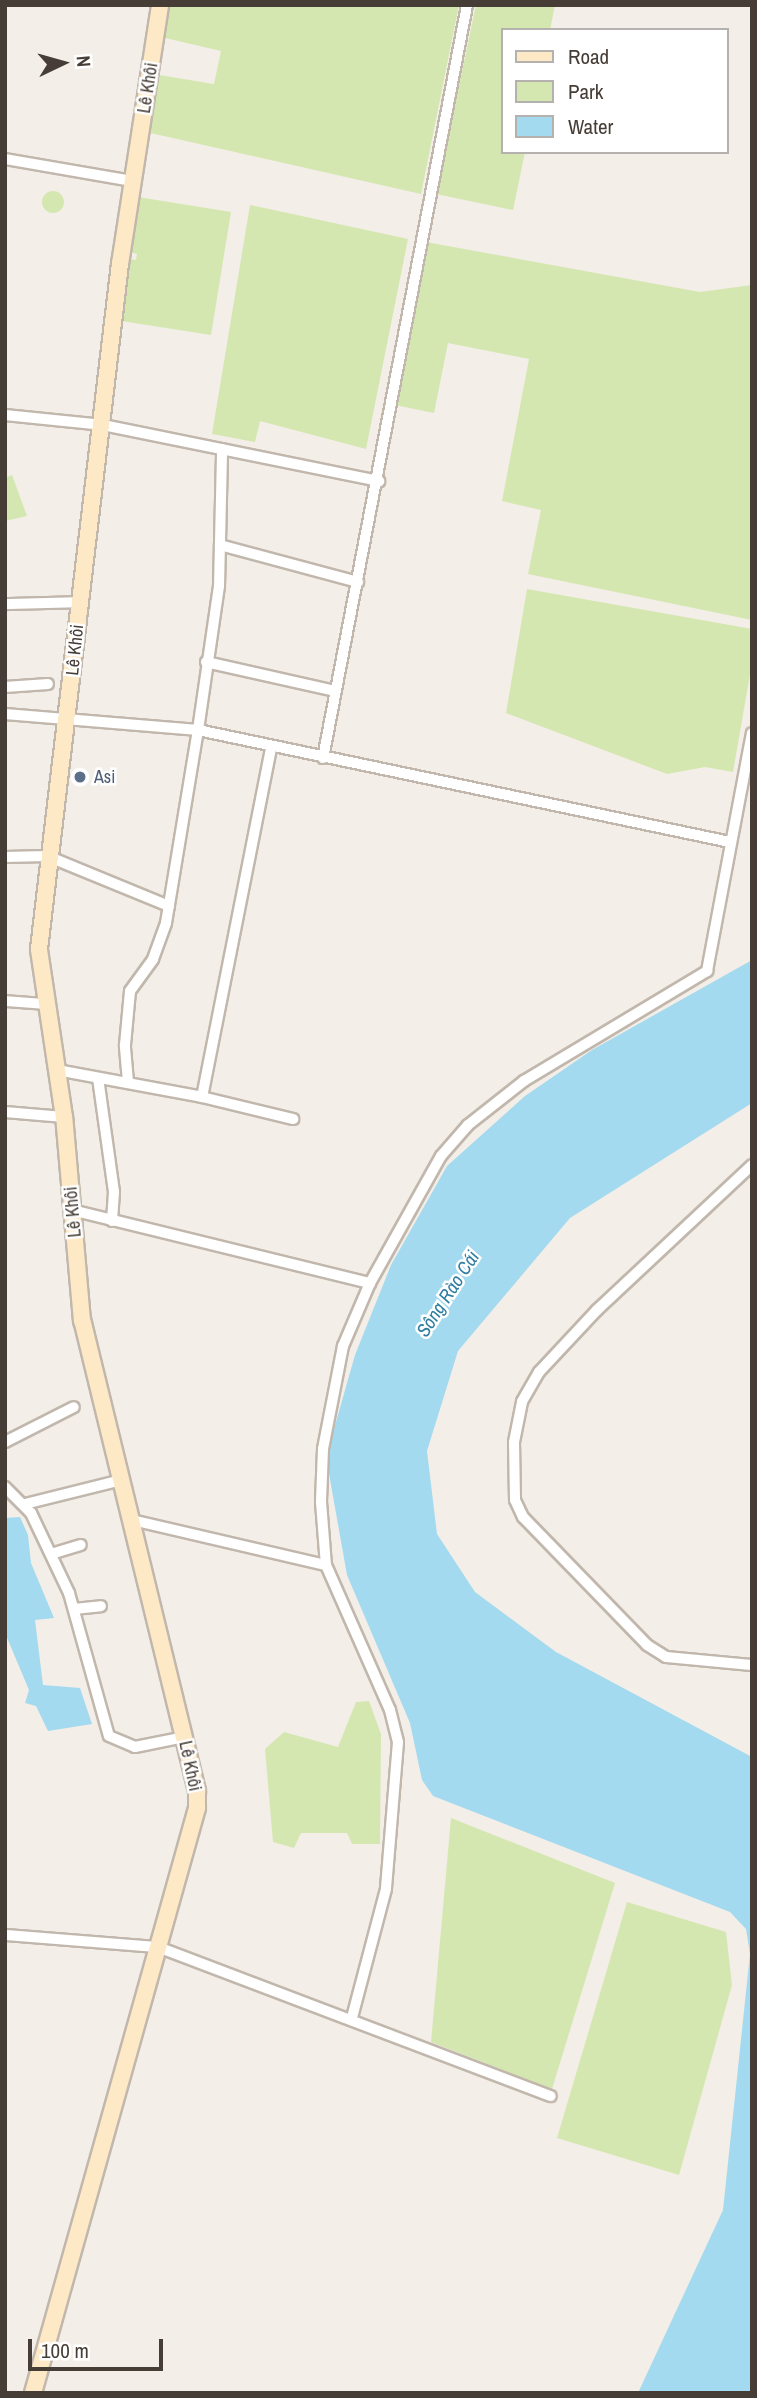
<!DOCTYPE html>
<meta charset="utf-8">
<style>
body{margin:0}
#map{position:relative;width:757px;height:2398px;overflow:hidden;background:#f3eee7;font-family:"Archivo Narrow",sans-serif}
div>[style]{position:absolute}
.green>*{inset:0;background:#d5e7b0}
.round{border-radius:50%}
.water>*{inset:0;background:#a4daef}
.roads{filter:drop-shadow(2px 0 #c1b7ac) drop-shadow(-2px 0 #c1b7ac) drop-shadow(0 2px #c1b7ac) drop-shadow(0 -2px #c1b7ac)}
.street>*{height:10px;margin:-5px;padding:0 5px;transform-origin:5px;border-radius:5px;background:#fff}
.secondary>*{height:16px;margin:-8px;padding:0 8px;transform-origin:8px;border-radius:8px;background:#fee9c6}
.dots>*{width:19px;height:19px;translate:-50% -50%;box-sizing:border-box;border:4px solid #fff;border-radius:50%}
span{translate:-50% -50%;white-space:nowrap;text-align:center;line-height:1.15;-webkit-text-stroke:5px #fff;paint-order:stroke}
.street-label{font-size:18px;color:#463d36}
.service-label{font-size:18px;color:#4e5e75}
.left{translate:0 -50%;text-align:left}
.water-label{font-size:19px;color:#2e7ea0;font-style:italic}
.frame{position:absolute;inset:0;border:7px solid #463d36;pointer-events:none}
.legend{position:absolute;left:501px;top:28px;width:228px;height:126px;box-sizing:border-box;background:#fff;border:2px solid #b5b1af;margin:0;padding:9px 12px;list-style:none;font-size:21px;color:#463d36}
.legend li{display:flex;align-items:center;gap:14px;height:35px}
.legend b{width:35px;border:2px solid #b5b1af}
.north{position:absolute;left:28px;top:28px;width:70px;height:70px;-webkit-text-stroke:5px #fff;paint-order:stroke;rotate:85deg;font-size:19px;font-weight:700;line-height:28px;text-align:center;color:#463d36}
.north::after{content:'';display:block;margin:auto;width:24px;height:32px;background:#463d36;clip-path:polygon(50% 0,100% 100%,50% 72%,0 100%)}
.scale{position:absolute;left:28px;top:2339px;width:135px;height:32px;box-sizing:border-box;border:4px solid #463d36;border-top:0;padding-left:9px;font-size:21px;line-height:24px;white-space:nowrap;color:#463d36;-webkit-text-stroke:5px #fff;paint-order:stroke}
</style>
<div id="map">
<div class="green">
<i style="clip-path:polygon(168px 5px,459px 5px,421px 194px,146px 132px,159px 75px,214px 84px,221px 51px,161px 37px)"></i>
<i style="clip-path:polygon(476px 5px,555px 5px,550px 30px,503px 30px,503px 152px,525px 152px,513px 210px,436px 194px)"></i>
<i class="round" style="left:42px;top:191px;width:22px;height:22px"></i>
<i style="clip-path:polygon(138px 197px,231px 212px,211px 335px,115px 320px,124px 258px,136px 260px,137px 254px,129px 252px)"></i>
<i style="clip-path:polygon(250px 205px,408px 239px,366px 449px,260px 421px,255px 442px,212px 434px)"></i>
<i style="clip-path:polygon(426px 242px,700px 292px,752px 285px,752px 620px,528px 574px,541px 510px,502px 501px,529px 359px,448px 343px,434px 413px,395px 405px)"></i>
<i style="clip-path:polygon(12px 475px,27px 516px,5px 521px,5px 478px)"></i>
<i style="clip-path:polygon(527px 589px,752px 629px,752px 663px,733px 772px,705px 767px,667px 774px,506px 713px)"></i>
<i style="clip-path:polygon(369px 1701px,381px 1734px,380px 1844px,352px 1844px,347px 1833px,301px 1833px,294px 1848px,273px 1842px,265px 1749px,284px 1732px,338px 1747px,356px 1702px)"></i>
<i style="clip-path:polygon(451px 1818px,615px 1883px,552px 2089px,431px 2042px)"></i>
<i style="clip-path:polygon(627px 1902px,726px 1932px,732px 1985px,679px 2175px,557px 2138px)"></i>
</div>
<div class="water">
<i style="clip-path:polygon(752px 960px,752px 1103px,570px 1218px,458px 1351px,427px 1451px,437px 1534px,475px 1592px,556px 1652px,752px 1757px,752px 2393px,638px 2393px,723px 2210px,750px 1954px,746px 1929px,730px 1912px,433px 1796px,422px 1780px,410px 1723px,347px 1575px,326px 1457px,355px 1355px,391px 1265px,447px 1166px,525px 1096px,592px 1050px)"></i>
<i style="clip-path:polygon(20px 1517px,28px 1535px,31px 1563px,54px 1618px,35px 1620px,43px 1685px,80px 1688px,92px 1724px,48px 1731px,36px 1706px,25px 1703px,29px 1690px,5px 1633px,5px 1518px)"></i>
</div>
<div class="roads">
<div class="street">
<i style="left:5px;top:159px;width:130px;rotate:9.8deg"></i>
<i style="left:5px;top:415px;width:99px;rotate:5.8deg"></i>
<i style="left:103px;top:425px;width:282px;rotate:11.5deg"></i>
<i style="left:220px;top:545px;width:143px;rotate:15deg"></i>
<i style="left:5px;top:604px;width:75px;rotate:-1.5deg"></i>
<i style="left:206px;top:662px;width:133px;rotate:12.6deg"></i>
<i style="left:5px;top:687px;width:43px;rotate:-4deg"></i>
<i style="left:5px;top:714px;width:194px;rotate:4.7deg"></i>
<i style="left:198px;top:730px;width:544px;rotate:11.89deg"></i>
<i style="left:323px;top:758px;width:767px;rotate:-79.17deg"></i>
<i style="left:5px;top:857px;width:42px;rotate:-1.4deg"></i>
<i style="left:47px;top:856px;width:132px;rotate:22.3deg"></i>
<i style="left:5px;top:1001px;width:40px;rotate:4.3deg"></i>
<i style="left:57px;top:1070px;width:147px;rotate:10.5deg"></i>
<i style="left:202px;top:1097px;width:94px;rotate:13.6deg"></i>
<i style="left:98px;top:1078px;width:115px;rotate:82deg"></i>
<i style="left:114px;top:1192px;width:29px;rotate:94deg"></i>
<i style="left:128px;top:1082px;width:37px;rotate:-95deg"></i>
<i style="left:125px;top:1045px;width:54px;rotate:-84.7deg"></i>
<i style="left:130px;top:991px;width:39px;rotate:-54deg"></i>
<i style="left:153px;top:959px;width:38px;rotate:-70deg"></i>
<i style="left:166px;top:923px;width:196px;rotate:-80.6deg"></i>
<i style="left:198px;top:730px;width:146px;rotate:-81.7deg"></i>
<i style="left:219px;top:586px;width:137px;rotate:-88.7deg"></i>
<i style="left:202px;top:1097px;width:357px;rotate:-78.8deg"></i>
<i style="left:5px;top:1112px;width:59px;rotate:4.8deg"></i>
<i style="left:752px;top:1165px;width:212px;rotate:136.9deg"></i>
<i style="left:597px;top:1310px;width:85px;rotate:133.1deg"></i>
<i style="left:539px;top:1372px;width:34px;rotate:120deg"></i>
<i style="left:522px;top:1402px;width:41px;rotate:101.3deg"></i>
<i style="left:514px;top:1442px;width:58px;rotate:89deg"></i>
<i style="left:515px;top:1500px;width:19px;rotate:65deg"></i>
<i style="left:523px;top:1517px;width:178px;rotate:45.9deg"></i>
<i style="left:647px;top:1645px;width:22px;rotate:32deg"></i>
<i style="left:666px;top:1657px;width:86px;rotate:5.3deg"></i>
<i style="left:72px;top:1210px;width:307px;rotate:13.8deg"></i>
<i style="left:370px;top:1283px;width:69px;rotate:113.2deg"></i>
<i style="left:343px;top:1346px;width:105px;rotate:101deg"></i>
<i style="left:323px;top:1449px;width:53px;rotate:92.2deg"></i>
<i style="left:321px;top:1502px;width:63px;rotate:85.5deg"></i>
<i style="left:370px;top:1283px;width:145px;rotate:-60.8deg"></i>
<i style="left:441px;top:1156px;width:41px;rotate:-48.9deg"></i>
<i style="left:468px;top:1125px;width:71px;rotate:-38.2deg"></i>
<i style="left:524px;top:1081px;width:214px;rotate:-31deg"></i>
<i style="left:707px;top:971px;width:242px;rotate:-79.3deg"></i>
<i style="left:5px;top:1442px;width:77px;rotate:-26.9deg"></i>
<i style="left:5px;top:1487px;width:37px;rotate:45deg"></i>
<i style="left:31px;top:1513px;width:89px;rotate:64.6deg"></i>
<i style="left:69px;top:1593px;width:148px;rotate:74.4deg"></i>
<i style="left:109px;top:1736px;width:28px;rotate:23deg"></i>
<i style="left:135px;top:1747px;width:50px;rotate:-11.5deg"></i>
<i style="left:25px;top:1504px;width:100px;rotate:-13.9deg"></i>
<i style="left:132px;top:1520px;width:199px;rotate:13.1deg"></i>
<i style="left:326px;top:1565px;width:158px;rotate:66.2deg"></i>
<i style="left:390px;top:1710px;width:33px;rotate:76deg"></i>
<i style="left:398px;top:1742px;width:147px;rotate:94.7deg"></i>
<i style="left:386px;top:1889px;width:133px;rotate:104.8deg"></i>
<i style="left:51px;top:1554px;width:31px;rotate:-17deg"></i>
<i style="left:74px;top:1609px;width:27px;rotate:-6deg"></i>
<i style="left:5px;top:1935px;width:153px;rotate:4.5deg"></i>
<i style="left:158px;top:1947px;width:420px;rotate:20.8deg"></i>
</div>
<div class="secondary">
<i style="left:33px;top:2393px;width:608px;rotate:-74.34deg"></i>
<i style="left:197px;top:1808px;width:17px;rotate:-90deg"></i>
<i style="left:197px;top:1791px;width:484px;rotate:-103.7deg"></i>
<i style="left:82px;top:1321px;width:205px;rotate:-95deg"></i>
<i style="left:64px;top:1117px;width:170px;rotate:-98.5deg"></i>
<i style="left:39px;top:949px;width:690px;rotate:-83.26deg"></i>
<i style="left:120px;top:264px;width:262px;rotate:-81.2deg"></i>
</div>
</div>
<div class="dots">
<i style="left:80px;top:777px;background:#5c6f8a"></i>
</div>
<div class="street-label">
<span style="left:148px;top:88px;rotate:-81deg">Lê Khôi</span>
<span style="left:75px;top:650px;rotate:-84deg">Lê Khôi</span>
<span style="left:73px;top:1212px;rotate:-95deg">Lê Khôi</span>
<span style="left:190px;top:1766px;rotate:78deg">Lê Khôi</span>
</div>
<div class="service-label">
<span class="left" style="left:94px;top:777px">Asi</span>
</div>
<div class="water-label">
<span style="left:448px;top:1294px;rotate:-57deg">Sông Rào Cái</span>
</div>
<div class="frame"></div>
<ul class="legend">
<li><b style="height:9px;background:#fee9c6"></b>Road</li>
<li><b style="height:19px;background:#d5e7b0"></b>Park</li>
<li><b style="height:19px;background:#a4daef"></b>Water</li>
</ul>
<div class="north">N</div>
<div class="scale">100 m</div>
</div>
